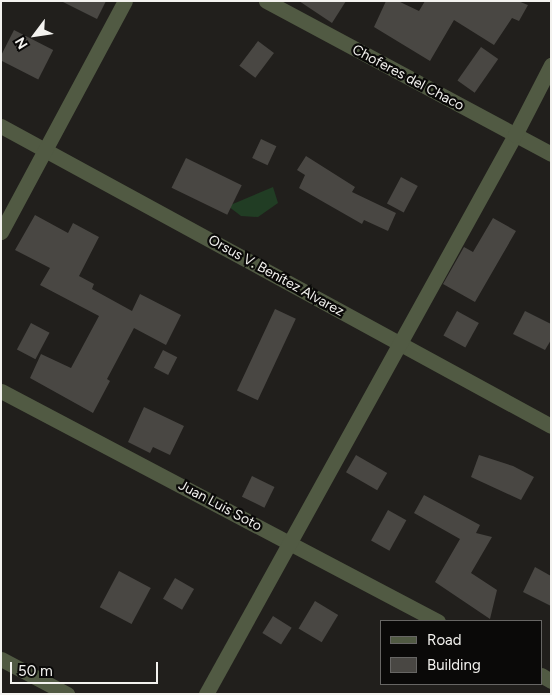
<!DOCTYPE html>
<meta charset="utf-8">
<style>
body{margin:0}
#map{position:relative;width:552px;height:695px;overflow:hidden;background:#211f1c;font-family:Figtree,sans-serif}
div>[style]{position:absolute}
.green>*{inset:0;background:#213d24}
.building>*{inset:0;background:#494743;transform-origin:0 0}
.street>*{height:15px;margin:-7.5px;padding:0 7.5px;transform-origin:7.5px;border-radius:7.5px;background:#515a43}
span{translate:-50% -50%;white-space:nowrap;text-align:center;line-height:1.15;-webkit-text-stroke:4.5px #0a0908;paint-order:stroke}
.street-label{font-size:14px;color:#f3f2ef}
.frame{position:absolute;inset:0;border:2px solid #f3f2ef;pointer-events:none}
.legend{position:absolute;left:380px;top:620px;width:162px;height:65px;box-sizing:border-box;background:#0a0908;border:1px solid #676664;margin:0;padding:6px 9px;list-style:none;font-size:15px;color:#f3f2ef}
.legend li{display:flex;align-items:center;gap:10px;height:25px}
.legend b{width:25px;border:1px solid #676664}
.north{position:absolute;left:10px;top:10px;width:50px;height:50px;-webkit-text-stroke:4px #0a0908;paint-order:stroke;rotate:239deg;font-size:14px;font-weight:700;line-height:20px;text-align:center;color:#f3f2ef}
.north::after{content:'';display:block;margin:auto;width:18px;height:22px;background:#f3f2ef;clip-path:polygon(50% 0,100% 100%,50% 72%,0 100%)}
.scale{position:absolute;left:10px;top:662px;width:148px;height:22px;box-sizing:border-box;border:2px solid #f3f2ef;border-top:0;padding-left:6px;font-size:15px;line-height:18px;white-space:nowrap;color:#f3f2ef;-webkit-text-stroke:4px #0a0908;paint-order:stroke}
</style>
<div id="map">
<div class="green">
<i style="clip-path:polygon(273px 187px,278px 203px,258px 217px,241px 216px,228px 206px)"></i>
</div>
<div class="building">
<i style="clip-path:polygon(61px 1px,106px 1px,97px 19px)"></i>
<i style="clip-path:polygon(299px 1px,346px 1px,332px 23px)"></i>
<i style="clip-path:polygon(386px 1px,398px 1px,419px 11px,425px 1px,518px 1px,528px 5px,519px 21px,512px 18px,494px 45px,454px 20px,430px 61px,374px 27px)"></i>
<i style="left:14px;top:30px;width:44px;height:33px;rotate:27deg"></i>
<i style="left:258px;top:41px;width:20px;height:31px;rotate:37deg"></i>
<i style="left:481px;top:47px;width:21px;height:41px;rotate:35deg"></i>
<i style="left:261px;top:139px;width:17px;height:21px;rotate:25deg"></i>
<i style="clip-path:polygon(306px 156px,355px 187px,352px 192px,396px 213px,388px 231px,364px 220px,362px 224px,299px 188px,305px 175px,297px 170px)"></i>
<i style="left:186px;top:158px;width:62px;height:33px;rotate:26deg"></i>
<i style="left:401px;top:177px;width:19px;height:30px;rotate:28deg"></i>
<i style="clip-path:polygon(35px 215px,68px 233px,73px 223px,99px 237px,79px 276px,94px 284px,92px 289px,132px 311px,140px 294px,181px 315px,166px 345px,134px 328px,107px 379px,110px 381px,93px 413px,30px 378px,41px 354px,71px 368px,99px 316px,40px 285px,50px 268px,15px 250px)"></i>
<i style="clip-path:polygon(493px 218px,516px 231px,475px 302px,443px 284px,464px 247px,473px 252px)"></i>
<i style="left:275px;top:309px;width:23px;height:90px;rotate:25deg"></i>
<i style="left:457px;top:311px;width:25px;height:28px;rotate:29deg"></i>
<i style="clip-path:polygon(525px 311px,551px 324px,551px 340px,545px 350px,513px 334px)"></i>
<i style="left:31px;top:323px;width:21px;height:30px;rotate:28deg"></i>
<i style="left:163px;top:350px;width:16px;height:20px;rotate:27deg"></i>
<i style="clip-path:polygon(144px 407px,184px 426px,170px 455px,153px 447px,150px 453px,128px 442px)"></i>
<i style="left:356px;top:455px;width:36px;height:20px;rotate:30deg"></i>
<i style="clip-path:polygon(479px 455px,513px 466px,534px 477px,521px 500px,471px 477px)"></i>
<i style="left:252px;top:476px;width:25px;height:23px;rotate:26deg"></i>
<i style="clip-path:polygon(424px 495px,480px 525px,476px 533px,492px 537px,471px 573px,497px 590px,490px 619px,435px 582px,460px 539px,414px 513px)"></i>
<i style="left:388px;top:510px;width:21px;height:35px;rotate:29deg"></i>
<i style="clip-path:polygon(535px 567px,551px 576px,551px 606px,523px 592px)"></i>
<i style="left:119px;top:571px;width:36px;height:41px;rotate:28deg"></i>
<i style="left:175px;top:578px;width:22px;height:24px;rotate:30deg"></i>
<i style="left:315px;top:601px;width:27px;height:32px;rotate:31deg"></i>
<i style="left:273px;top:616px;width:22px;height:20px;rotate:32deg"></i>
</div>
<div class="street">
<i style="left:266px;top:1px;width:323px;rotate:28.2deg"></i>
<i style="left:1px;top:126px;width:626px;rotate:28.61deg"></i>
<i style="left:1px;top:232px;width:262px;rotate:-61.8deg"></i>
<i style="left:1px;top:391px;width:494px;rotate:27.8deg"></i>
<i style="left:1px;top:659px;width:75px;rotate:27.9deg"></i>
<i style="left:541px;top:675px;width:12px;rotate:31deg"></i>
<i style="left:206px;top:694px;width:639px;rotate:-61.07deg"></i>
<i style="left:515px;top:135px;width:79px;rotate:-62.8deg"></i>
</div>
<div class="street-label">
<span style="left:408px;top:78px;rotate:28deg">Choferes del Chaco</span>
<span style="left:276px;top:276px;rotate:29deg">Orsus V. Benítez Alvarez</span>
<span style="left:220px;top:506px;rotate:28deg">Juan Luis Soto</span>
</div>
<div class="frame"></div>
<ul class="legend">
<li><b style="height:6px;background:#515a43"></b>Road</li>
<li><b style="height:14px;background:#494743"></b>Building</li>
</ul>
<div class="north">N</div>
<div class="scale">50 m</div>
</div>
